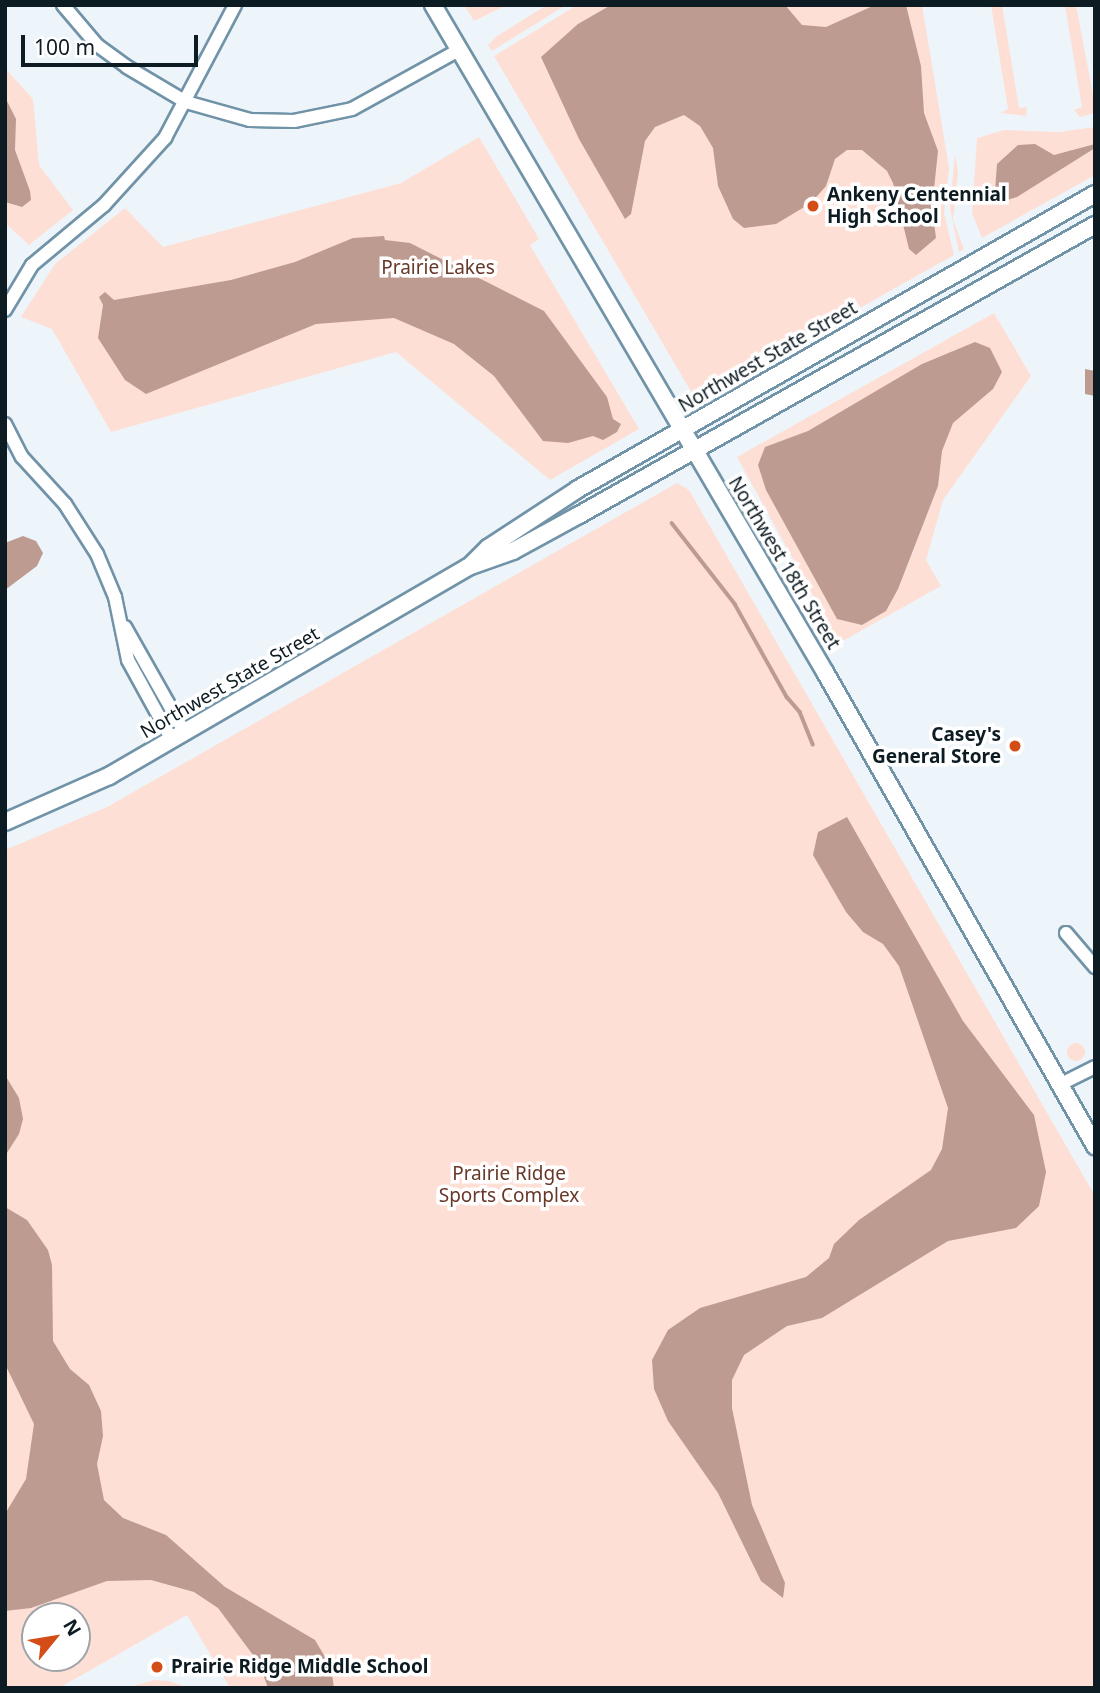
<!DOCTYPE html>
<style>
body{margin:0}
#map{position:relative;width:1100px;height:1693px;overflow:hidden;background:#eef5fa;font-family:"Noto Sans",sans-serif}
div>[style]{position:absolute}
.green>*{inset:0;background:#fedfd5}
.round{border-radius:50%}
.water>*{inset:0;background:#bd9b90}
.stream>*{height:3.5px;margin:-1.75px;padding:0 1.75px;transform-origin:1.75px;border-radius:1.75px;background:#bd9b90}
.roads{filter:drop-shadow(2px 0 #7193a8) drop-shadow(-2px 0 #7193a8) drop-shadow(0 2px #7193a8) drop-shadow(0 -2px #7193a8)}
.minor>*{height:12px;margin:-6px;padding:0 6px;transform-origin:6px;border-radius:6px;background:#fff}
.major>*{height:16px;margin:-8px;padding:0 8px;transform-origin:8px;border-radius:8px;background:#fff}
.dots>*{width:19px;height:19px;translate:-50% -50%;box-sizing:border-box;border:4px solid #fff;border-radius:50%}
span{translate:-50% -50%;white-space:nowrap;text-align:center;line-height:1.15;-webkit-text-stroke:7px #fff;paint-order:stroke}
.poi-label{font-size:19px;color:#0d1b22;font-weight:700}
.left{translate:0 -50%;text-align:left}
.right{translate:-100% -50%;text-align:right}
.park-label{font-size:19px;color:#673727}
.street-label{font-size:19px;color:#0d1b22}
.frame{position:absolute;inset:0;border:7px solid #0d1b22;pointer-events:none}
.north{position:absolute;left:21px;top:1602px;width:70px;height:70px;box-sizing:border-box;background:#fff;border:2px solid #9ea4a7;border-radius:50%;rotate:60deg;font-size:19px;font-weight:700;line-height:28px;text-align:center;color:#0d1b22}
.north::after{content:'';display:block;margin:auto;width:24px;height:32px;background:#d44d17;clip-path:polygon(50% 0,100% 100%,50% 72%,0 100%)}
.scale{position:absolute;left:21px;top:35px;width:177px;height:32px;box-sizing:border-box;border:4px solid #0d1b22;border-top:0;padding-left:9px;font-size:21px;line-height:24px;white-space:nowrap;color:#0d1b22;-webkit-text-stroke:5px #fff;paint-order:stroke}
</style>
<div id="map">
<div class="green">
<i style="clip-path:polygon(464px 5px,507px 5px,474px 21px)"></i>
<i style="clip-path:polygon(547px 5px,566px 5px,492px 51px,488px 45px,497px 36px)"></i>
<i style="clip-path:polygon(577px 5px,922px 5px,949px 168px,944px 213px,954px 255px,696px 400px,494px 56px)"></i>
<i style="clip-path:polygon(991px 5px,1002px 5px,1019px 108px,1027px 107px,1026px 116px,1001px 113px,1008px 109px)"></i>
<i style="clip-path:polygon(1065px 5px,1076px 5px,1095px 105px,1095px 113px,1080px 117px,1074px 110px,1082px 107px)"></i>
<i style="clip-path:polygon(5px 68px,33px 99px,39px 165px,73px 210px,29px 245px,5px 223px)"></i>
<i style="clip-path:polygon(1095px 127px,1095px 175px,982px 238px,972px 213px,977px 138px,1004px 130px,1059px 132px)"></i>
<i style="clip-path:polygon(479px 137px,539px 239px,530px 245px,639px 429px,550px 480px,396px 352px,111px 432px,52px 329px,21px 317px,55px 264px,125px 208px,163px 247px,401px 183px)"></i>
<i style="clip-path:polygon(955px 154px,958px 172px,953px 220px,964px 249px,959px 252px,950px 208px)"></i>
<i style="clip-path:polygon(994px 313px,1031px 376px,943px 500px,926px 560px,941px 586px,839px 643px,737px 457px)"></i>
<i style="clip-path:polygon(evenodd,677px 483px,689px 490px,1095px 1196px,1095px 1688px,230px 1688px,187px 1615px,59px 1688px,5px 1688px,5px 850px,107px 807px,677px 483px,35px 1616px,77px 1616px,77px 1658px,35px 1658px,35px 1616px)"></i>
<i class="round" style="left:1067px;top:1043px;width:18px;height:18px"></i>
<i style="clip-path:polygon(154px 1680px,169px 1681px,189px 1688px,126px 1688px)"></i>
</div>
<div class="water">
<i style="clip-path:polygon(611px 5px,785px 5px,802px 25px,826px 27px,875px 5px,906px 5px,921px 66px,924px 113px,938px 151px,932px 208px,936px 238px,916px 255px,909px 249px,893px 183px,887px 171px,862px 150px,847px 150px,835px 159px,826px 186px,811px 203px,776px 224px,744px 228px,733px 219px,718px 186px,713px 148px,700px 126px,684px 115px,655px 127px,645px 141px,631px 214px,625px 219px,579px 139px,541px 57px,578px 24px)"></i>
<i style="clip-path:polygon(5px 97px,16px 119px,15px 150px,30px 191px,31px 200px,22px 207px,5px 202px)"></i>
<i style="clip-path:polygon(1035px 144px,1054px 155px,1095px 144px,1095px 148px,1017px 197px,994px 204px,997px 164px,1018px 145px)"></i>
<i style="clip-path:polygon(384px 236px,385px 240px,410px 243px,544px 311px,607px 397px,613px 419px,621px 424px,617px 432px,603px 440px,593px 436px,568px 443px,543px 441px,494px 376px,454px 344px,394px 318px,316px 324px,146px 394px,125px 380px,98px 338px,103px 305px,99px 297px,105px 292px,114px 300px,231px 280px,295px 262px,353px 238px)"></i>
<i style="clip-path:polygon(975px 342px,990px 348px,1002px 372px,993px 389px,953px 423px,942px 451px,938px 486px,898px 589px,886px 611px,862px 625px,837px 619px,766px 490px,758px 465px,765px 447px,808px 431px,922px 364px)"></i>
<i style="clip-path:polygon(1085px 369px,1095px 371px,1095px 396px,1085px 394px)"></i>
<i style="clip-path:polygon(23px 536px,36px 541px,43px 553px,37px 566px,5px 590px,5px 543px)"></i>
<i style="clip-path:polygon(847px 817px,963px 1021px,1034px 1115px,1046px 1172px,1039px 1206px,1016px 1228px,948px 1241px,822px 1318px,787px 1326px,744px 1355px,732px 1380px,732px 1408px,752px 1505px,785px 1583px,783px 1598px,761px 1581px,718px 1493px,668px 1421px,654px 1389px,652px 1360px,668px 1330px,700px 1308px,806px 1277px,829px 1258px,834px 1244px,859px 1220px,931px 1170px,942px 1149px,948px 1108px,899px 966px,883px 944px,863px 932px,846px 912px,813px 855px,818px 832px)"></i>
<i style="clip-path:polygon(5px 1075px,19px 1098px,23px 1119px,19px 1134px,5px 1156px)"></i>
<i style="clip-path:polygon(5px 1207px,27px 1220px,48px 1250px,52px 1265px,53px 1341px,70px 1369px,89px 1385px,101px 1411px,103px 1436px,97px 1464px,104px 1500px,123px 1518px,166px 1535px,225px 1587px,315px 1640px,331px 1667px,334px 1688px,268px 1688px,259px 1663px,218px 1608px,194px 1592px,151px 1580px,107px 1581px,31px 1608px,5px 1611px,5px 1514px,26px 1479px,34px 1424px,5px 1364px)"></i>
</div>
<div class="stream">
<i style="left:672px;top:523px;width:103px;rotate:52.1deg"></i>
<i style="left:735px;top:604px;width:107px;rotate:60.8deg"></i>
<i style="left:787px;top:697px;width:20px;rotate:49deg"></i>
<i style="left:800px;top:712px;width:35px;rotate:68deg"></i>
</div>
<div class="roads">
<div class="minor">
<i style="left:63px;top:5px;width:52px;rotate:49.6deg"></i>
<i style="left:97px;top:45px;width:37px;rotate:36deg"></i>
<i style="left:127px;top:67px;width:69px;rotate:30.7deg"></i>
<i style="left:186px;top:102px;width:66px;rotate:15.7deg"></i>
<i style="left:250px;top:120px;width:44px;rotate:1.3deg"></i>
<i style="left:294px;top:121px;width:59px;rotate:-11.7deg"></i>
<i style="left:352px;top:109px;width:122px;rotate:-28.9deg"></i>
<i style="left:5px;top:310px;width:52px;rotate:-59deg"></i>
<i style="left:32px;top:265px;width:94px;rotate:-39.8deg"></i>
<i style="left:104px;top:205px;width:91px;rotate:-47.7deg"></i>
<i style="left:165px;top:138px;width:150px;rotate:-62.2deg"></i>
<i style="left:5px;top:424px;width:37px;rotate:63deg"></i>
<i style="left:22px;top:457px;width:64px;rotate:47.5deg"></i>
<i style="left:65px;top:504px;width:59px;rotate:57.4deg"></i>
<i style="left:97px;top:554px;width:47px;rotate:67.3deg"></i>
<i style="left:115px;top:597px;width:64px;rotate:78.3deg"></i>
<i style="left:128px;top:660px;width:91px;rotate:61.2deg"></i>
<i style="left:125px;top:627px;width:122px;rotate:60.5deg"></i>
<i style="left:1066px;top:933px;width:45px;rotate:49.5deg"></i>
<i style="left:1059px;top:1085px;width:40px;rotate:-26.6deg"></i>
</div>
<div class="major">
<i style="left:433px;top:5px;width:774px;rotate:59.56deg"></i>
<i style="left:825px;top:672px;width:546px;rotate:60.33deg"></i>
<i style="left:472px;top:564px;width:23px;rotate:-45deg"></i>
<i style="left:488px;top:548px;width:108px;rotate:-33.2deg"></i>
<i style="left:578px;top:489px;width:595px;rotate:-29.71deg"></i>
<i style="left:5px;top:822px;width:114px;rotate:-23.9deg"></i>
<i style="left:109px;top:776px;width:415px;rotate:-30.2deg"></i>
<i style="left:468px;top:567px;width:48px;rotate:-19.6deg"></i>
<i style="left:513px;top:551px;width:75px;rotate:-28.6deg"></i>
<i style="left:579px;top:515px;width:592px;rotate:-29.34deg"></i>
</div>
</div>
<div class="dots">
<i style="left:813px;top:206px;background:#d44d17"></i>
<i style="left:1015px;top:746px;background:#d44d17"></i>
<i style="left:157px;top:1667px;background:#d44d17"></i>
</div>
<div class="poi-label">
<span class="left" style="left:827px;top:206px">Ankeny Centennial<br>High School</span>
<span class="right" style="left:1001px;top:746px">Casey's<br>General Store</span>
<span class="left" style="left:171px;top:1667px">Prairie Ridge Middle School</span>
</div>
<div class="park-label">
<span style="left:438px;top:268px">Prairie Lakes</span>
<span style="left:509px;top:1185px">Prairie Ridge<br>Sports Complex</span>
</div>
<div class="street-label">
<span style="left:768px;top:357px;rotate:-30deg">Northwest State Street</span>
<span style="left:784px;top:563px;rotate:59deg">Northwest 18th Street</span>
<span style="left:230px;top:683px;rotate:-30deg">Northwest State Street</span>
</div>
<div class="frame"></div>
<div class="north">N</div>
<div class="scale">100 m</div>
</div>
